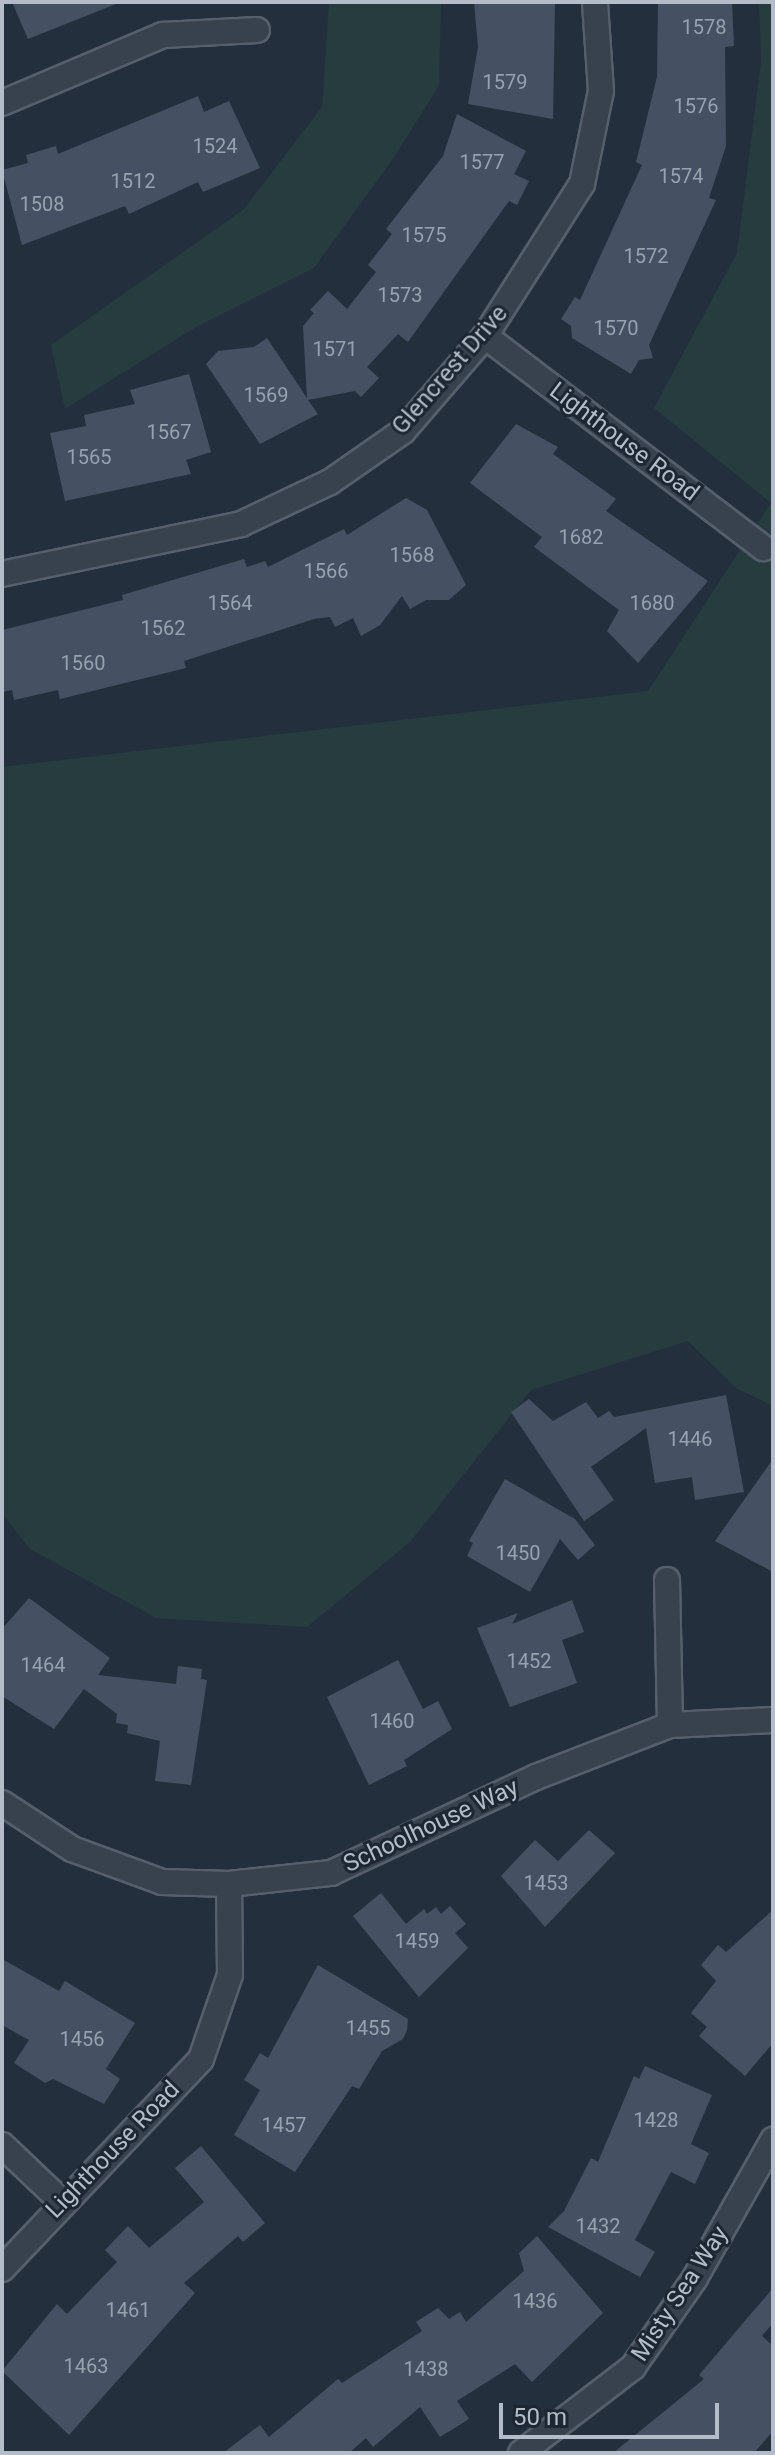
<!DOCTYPE html>
<style>
body{margin:0}
#map{position:relative;width:775px;height:2455px;overflow:hidden;background:#242f3e;font-family:Roboto,sans-serif}
div>[style]{position:absolute}
.green>*{inset:0;background:#263c3f}
.building>*{inset:0;background:#455162}
.roads{filter:drop-shadow(2px 0 #565f6c) drop-shadow(-2px 0 #565f6c) drop-shadow(0 2px #565f6c) drop-shadow(0 -2px #565f6c)}
.street>*{height:24px;margin:-12px;padding:0 12px;transform-origin:12px;border-radius:12px;background:#38414e}
span{translate:-50% -50%;white-space:nowrap;text-align:center;line-height:1.15;-webkit-text-stroke:6px #1d2633;paint-order:stroke}
.number-label{font-size:20px;color:#98a1af}
.number-label span{-webkit-text-stroke-width:0}
.street-label{font-size:24px;color:#b4bcc9}
.frame{position:absolute;inset:0;border:4px solid #b4bcc9;pointer-events:none}
.scale{position:absolute;left:499px;top:2403px;width:220px;height:36px;box-sizing:border-box;border:4px solid #b4bcc9;border-top:0;padding-left:10px;font-size:24px;line-height:28px;white-space:nowrap;color:#b4bcc9;-webkit-text-stroke:6px #1d2633;paint-order:stroke}
</style>
<div id="map">
<div class="green">
<i style="clip-path:polygon(329px 2px,441px 2px,439px 86px,392px 160px,314px 268px,196px 327px,65px 409px,51px 345px,243px 210px,322px 107px)"></i>
<i style="clip-path:polygon(759px 2px,773px 2px,773px 1406px,736px 1388px,688px 1341px,531px 1390px,410px 1542px,307px 1627px,156px 1618px,30px 1549px,2px 1513px,2px 767px,648px 691px,771px 503px,654px 408px,737px 253px,761px 61px)"></i>
</div>
<div class="building">
<i style="clip-path:polygon(12px 2px,121px 2px,28px 39px)"></i>
<i style="clip-path:polygon(474px 2px,555px 2px,553px 119px,468px 104px,478px 47px)"></i>
<i style="clip-path:polygon(658px 2px,732px 2px,734px 46px,725px 47px,726px 146px,709px 198px,716px 200px,649px 345px,653px 358px,639px 360px,631px 374px,572px 338px,571px 326px,561px 319px,575px 297px,580px 300px,642px 165px,636px 162px,657px 77px)"></i>
<i style="clip-path:polygon(198px 96px,204px 112px,229px 101px,260px 168px,203px 192px,198px 182px,129px 214px,125px 206px,22px 245px,2px 170px,28px 163px,26px 155px,56px 146px,58px 154px)"></i>
<i style="clip-path:polygon(457px 114px,526px 151px,514px 174px,529px 181px,517px 205px,509px 201px,408px 342px,398px 334px,367px 367px,379px 378px,361px 397px,355px 391px,308px 400px,318px 414px,260px 444px,206px 364px,218px 351px,254px 347px,267px 338px,307px 398px,303px 326px,314px 313px,310px 310px,328px 291px,347px 309px,376px 272px,368px 265px,392px 234px,386px 229px,443px 156px)"></i>
<i style="clip-path:polygon(189px 374px,211px 452px,186px 460px,191px 474px,65px 501px,50px 433px,86px 426px,84px 415px,135px 404px,130px 390px)"></i>
<i style="clip-path:polygon(516px 424px,558px 447px,553px 454px,616px 499px,606px 511px,708px 581px,638px 663px,607px 631px,619px 610px,534px 547px,542px 537px,470px 483px)"></i>
<i style="clip-path:polygon(406px 498px,427px 510px,466px 585px,449px 600px,426px 600px,410px 609px,402px 596px,380px 625px,361px 636px,353px 618px,335px 627px,330px 617px,314px 619px,184px 661px,186px 668px,60px 699px,58px 690px,14px 700px,12px 690px,2px 692px,2px 630px,123px 600px,122px 595px,244px 559px,247px 567px,265px 561px,268px 567px,344px 529px,347px 535px)"></i>
<i style="clip-path:polygon(726px 1395px,744px 1492px,695px 1500px,692px 1477px,655px 1483px,646px 1428px,591px 1467px,614px 1500px,584px 1521px,511px 1412px,529px 1399px,553px 1421px,586px 1402px,598px 1418px,609px 1411px,614px 1417px)"></i>
<i style="clip-path:polygon(773px 1459px,773px 1572px,715px 1541px)"></i>
<i style="clip-path:polygon(505px 1479px,575px 1519px,595px 1545px,578px 1560px,560px 1539px,530px 1592px,467px 1556px,473px 1543px,469px 1541px)"></i>
<i style="clip-path:polygon(29px 1598px,110px 1658px,98px 1675px,176px 1684px,178px 1666px,202px 1669px,201px 1679px,207px 1680px,191px 1785px,155px 1781px,160px 1741px,127px 1733px,128px 1725px,116px 1723px,117px 1714px,84px 1689px,54px 1729px,2px 1696px,2px 1629px)"></i>
<i style="clip-path:polygon(572px 1600px,584px 1632px,562px 1640px,577px 1683px,510px 1707px,477px 1628px,518px 1613px,512px 1624px)"></i>
<i style="clip-path:polygon(398px 1660px,423px 1709px,438px 1701px,452px 1729px,404px 1760px,407px 1766px,369px 1785px,327px 1697px)"></i>
<i style="clip-path:polygon(589px 1830px,615px 1853px,545px 1927px,501px 1876px,535px 1840px,558px 1861px)"></i>
<i style="clip-path:polygon(381px 1893px,406px 1924px,424px 1909px,427px 1914px,436px 1907px,441px 1914px,450px 1906px,466px 1924px,455px 1933px,468px 1948px,419px 1997px,353px 1916px)"></i>
<i style="clip-path:polygon(773px 1910px,773px 2043px,745px 2076px,699px 2036px,707px 2027px,691px 2013px,716px 1981px,701px 1965px,718px 1945px,726px 1952px)"></i>
<i style="clip-path:polygon(2px 1959px,59px 1991px,65px 1981px,135px 2023px,106px 2069px,120px 2079px,104px 2104px,53px 2079px,45px 2083px,14px 2063px,29px 2040px,2px 2025px)"></i>
<i style="clip-path:polygon(318px 1965px,408px 2019px,407px 2030px,403px 2039px,382px 2051px,359px 2089px,352px 2086px,295px 2172px,234px 2135px,260px 2090px,244px 2080px,260px 2053px,268px 2058px)"></i>
<i style="clip-path:polygon(645px 2066px,712px 2095px,691px 2144px,709px 2153px,695px 2184px,671px 2172px,635px 2240px,655px 2252px,640px 2277px,548px 2227px,564px 2211px,591px 2158px,598px 2162px,634px 2076px,639px 2079px)"></i>
<i style="clip-path:polygon(201px 2146px,265px 2223px,243px 2242px,238px 2236px,184px 2283px,195px 2293px,69px 2435px,2px 2371px,57px 2304px,67px 2314px,117px 2262px,105px 2250px,128px 2226px,149px 2248px,204px 2202px,175px 2168px)"></i>
<i style="clip-path:polygon(537px 2236px,603px 2313px,532px 2382px,515px 2364px,457px 2401px,469px 2419px,440px 2437px,420px 2407px,373px 2447px,366px 2438px,349px 2453px,223px 2453px,260px 2425px,269px 2437px,338px 2379px,342px 2383px,422px 2331px,416px 2322px,438px 2308px,449px 2319px,460px 2312px,466px 2322px,524px 2271px,519px 2253px)"></i>
<i style="clip-path:polygon(773px 2288px,773px 2323px,762px 2336px,773px 2346px,773px 2431px,754px 2453px,613px 2453px,704px 2379px,699px 2375px)"></i>
</div>
<div class="roads">
<div class="street">
<i style="left:2px;top:103px;width:175px;rotate:-22.9deg"></i>
<i style="left:163px;top:35px;width:94px;rotate:-3deg"></i>
<i style="left:485px;top:336px;width:350px;rotate:37.3deg"></i>
<i style="left:2px;top:574px;width:244px;rotate:-11.8deg"></i>
<i style="left:241px;top:524px;width:98px;rotate:-25.3deg"></i>
<i style="left:330px;top:482px;width:89px;rotate:-34.9deg"></i>
<i style="left:403px;top:431px;width:125px;rotate:-49.2deg"></i>
<i style="left:485px;top:336px;width:180px;rotate:-57.5deg"></i>
<i style="left:582px;top:184px;width:95px;rotate:-78.5deg"></i>
<i style="left:601px;top:91px;width:89px;rotate:-93.9deg"></i>
<i style="left:667px;top:1580px;width:145px;rotate:88.8deg"></i>
<i style="left:2px;top:1803px;width:84px;rotate:33.3deg"></i>
<i style="left:72px;top:1849px;width:96px;rotate:20.1deg"></i>
<i style="left:162px;top:1882px;width:67px;rotate:1.7deg"></i>
<i style="left:229px;top:1884px;width:103px;rotate:-6.2deg"></i>
<i style="left:331px;top:1873px;width:226px;rotate:-25.1deg"></i>
<i style="left:536px;top:1777px;width:144px;rotate:-21.2deg"></i>
<i style="left:670px;top:1725px;width:103px;rotate:-2.8deg"></i>
<i style="left:2px;top:2145px;width:83px;rotate:43.5deg"></i>
<i style="left:2px;top:2269px;width:289px;rotate:-46.5deg"></i>
<i style="left:201px;top:2059px;width:89px;rotate:-71deg"></i>
<i style="left:230px;top:1975px;width:91px;rotate:-90.6deg"></i>
<i style="left:521px;top:2453px;width:141px;rotate:-37.5deg"></i>
<i style="left:633px;top:2367px;width:108px;rotate:-55.1deg"></i>
<i style="left:695px;top:2278px;width:159px;rotate:-60.5deg"></i>
</div>
</div>
<div class="number-label">
<span style="left:704px;top:27px">1578</span>
<span style="left:505px;top:82px">1579</span>
<span style="left:696px;top:106px">1576</span>
<span style="left:215px;top:146px">1524</span>
<span style="left:482px;top:162px">1577</span>
<span style="left:681px;top:176px">1574</span>
<span style="left:133px;top:181px">1512</span>
<span style="left:42px;top:204px">1508</span>
<span style="left:424px;top:235px">1575</span>
<span style="left:646px;top:256px">1572</span>
<span style="left:400px;top:295px">1573</span>
<span style="left:616px;top:328px">1570</span>
<span style="left:335px;top:349px">1571</span>
<span style="left:266px;top:395px">1569</span>
<span style="left:169px;top:432px">1567</span>
<span style="left:89px;top:457px">1565</span>
<span style="left:581px;top:537px">1682</span>
<span style="left:412px;top:555px">1568</span>
<span style="left:326px;top:571px">1566</span>
<span style="left:230px;top:603px">1564</span>
<span style="left:652px;top:603px">1680</span>
<span style="left:163px;top:628px">1562</span>
<span style="left:83px;top:663px">1560</span>
<span style="left:690px;top:1439px">1446</span>
<span style="left:518px;top:1553px">1450</span>
<span style="left:529px;top:1661px">1452</span>
<span style="left:43px;top:1665px">1464</span>
<span style="left:392px;top:1721px">1460</span>
<span style="left:546px;top:1883px">1453</span>
<span style="left:417px;top:1941px">1459</span>
<span style="left:368px;top:2028px">1455</span>
<span style="left:82px;top:2039px">1456</span>
<span style="left:656px;top:2120px">1428</span>
<span style="left:284px;top:2125px">1457</span>
<span style="left:598px;top:2226px">1432</span>
<span style="left:535px;top:2301px">1436</span>
<span style="left:128px;top:2310px">1461</span>
<span style="left:86px;top:2366px">1463</span>
<span style="left:426px;top:2369px">1438</span>
</div>
<div class="street-label">
<span style="left:450px;top:370px;rotate:-49deg">Glencrest Drive</span>
<span style="left:624px;top:442px;rotate:37deg">Lighthouse Road</span>
<span style="left:431px;top:1826px;rotate:-25deg">Schoolhouse Way</span>
<span style="left:113px;top:2150px;rotate:-46deg">Lighthouse Road</span>
<span style="left:680px;top:2294px;rotate:-57deg">Misty Sea Way</span>
</div>
<div class="frame"></div>
<div class="scale">50 m</div>
</div>
